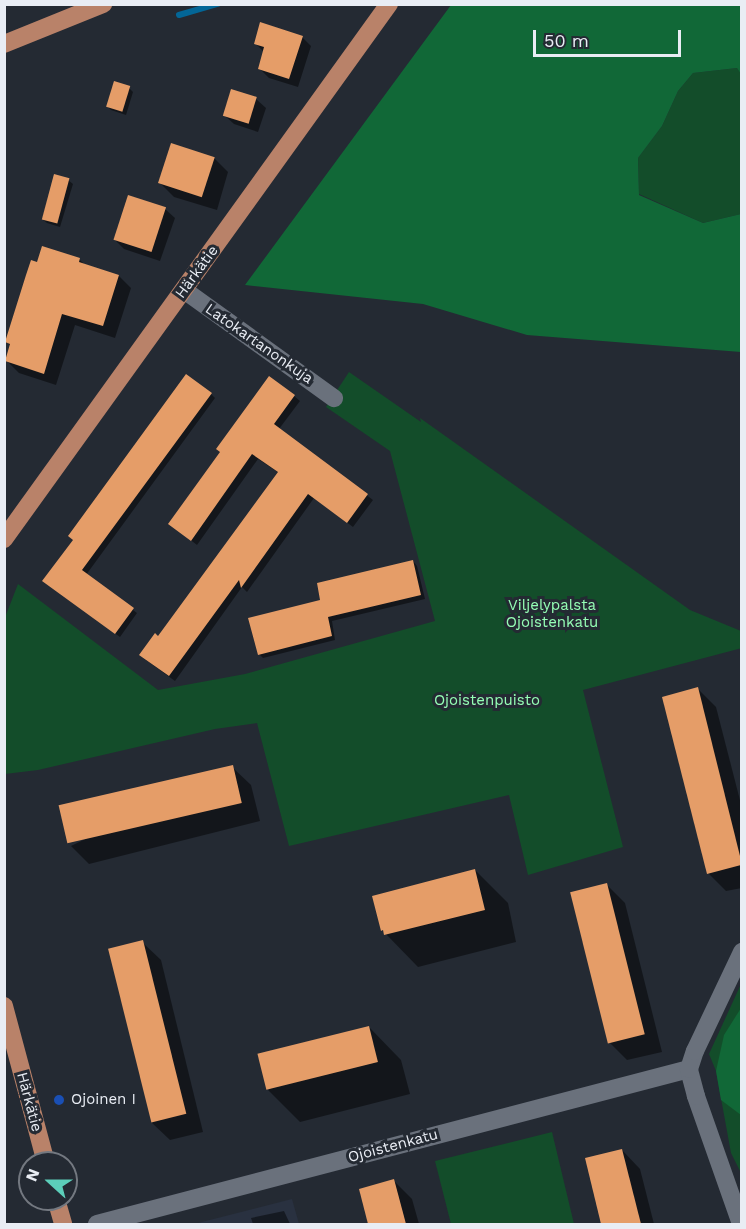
<!DOCTYPE html>
<meta charset="utf-8">
<style>
body{margin:0}
#map{position:relative;width:746px;height:1229px;overflow:hidden;background:#242a33;font-family:"Work Sans",sans-serif}
div>[style]{position:absolute}
.built>*{inset:0;background:#293140}
.green>*{inset:0;background:#134d2a}
.forest>*{inset:0;background:#116837}
.shadow>*{inset:0;background:#0007}
.stream>*{height:6px;margin:-3px;padding:0 3px;transform-origin:3px;border-radius:3px;background:#036697}
.building>*{inset:0;background:#e59d68;transform-origin:0 0}
.minor>*{height:18px;margin:-9px;padding:0 9px;transform-origin:9px;border-radius:9px;background:#6a717c}
.major>*{height:18px;margin:-9px;padding:0 9px;transform-origin:9px;border-radius:9px;background:#b98269}
.dots>*{width:16px;height:16px;translate:-50% -50%;box-sizing:border-box;border:3px solid #242a33;border-radius:50%}
span{translate:-50% -50%;white-space:nowrap;text-align:center;line-height:1.15;-webkit-text-stroke:6px #242a33;paint-order:stroke}
.street-label{font-size:15px;color:#e9edf4}
.park-label{font-size:15px;color:#95feb5}
.poi-label{font-size:15px;color:#e9edf4}
.left{translate:0 -50%;text-align:left}
.frame{position:absolute;inset:0;border:6px solid #e9edf4;pointer-events:none}
.north{position:absolute;left:18px;top:1151px;width:60px;height:60px;box-sizing:border-box;background:#242a33;border:2px solid #737880;border-radius:50%;rotate:291deg;font-size:16px;font-weight:700;line-height:24px;text-align:center;color:#e9edf4}
.north::after{content:'';display:block;margin:auto;width:21px;height:27px;background:#5cceba;clip-path:polygon(50% 0,100% 100%,50% 72%,0 100%)}
.scale{position:absolute;left:533px;top:30px;width:148px;height:27px;box-sizing:border-box;border:3px solid #e9edf4;border-top:0;padding-left:8px;font-size:18px;line-height:21px;white-space:nowrap;color:#e9edf4;-webkit-text-stroke:4px #242a33;paint-order:stroke}
</style>
<div id="map">
<div class="built">
<i style="clip-path:polygon(292px 1199px,299px 1224px,194px 1224px)"></i>
</div>
<div class="green">
<i style="clip-path:polygon(737px 68px,742px 74px,741px 214px,703px 223px,639px 194px,638px 158px,662px 126px,678px 91px,693px 73px)"></i>
<i style="clip-path:polygon(349px 372px,421px 422px,420px 418px,690px 610px,741px 631px,742px 648px,583px 690px,623px 847px,528px 875px,509px 795px,289px 846px,257px 723px,215px 729px,38px 770px,5px 774px,4px 620px,18px 584px,158px 690px,245px 674px,435px 621px,390px 451px,326px 407px)"></i>
<i style="clip-path:polygon(741px 984px,741px 1173px,731px 1153px,716px 1071px,709px 1054px)"></i>
<i style="clip-path:polygon(552px 1132px,574px 1224px,451px 1224px,435px 1161px)"></i>
</div>
<div class="forest">
<i style="clip-path:polygon(451px 5px,741px 5px,741px 74px,737px 68px,693px 73px,678px 91px,662px 126px,638px 158px,639px 195px,703px 223px,741px 214px,741px 352px,527px 335px,423px 304px,245px 285px)"></i>
<i style="clip-path:polygon(741px 1008px,741px 1115px,721px 1100px,716px 1071px,724px 1035px)"></i>
</div>
<div class="shadow">
<i style="clip-path:polygon(302px 37px,311px 46px,298px 87px,269px 78px,259px 68px,264px 52px,255px 43px)"></i>
<i style="clip-path:polygon(129px 88px,133px 92px,126px 115px,111px 110px,107px 106px)"></i>
<i style="clip-path:polygon(232px 91px,256px 99px,266px 108px,258px 132px,234px 124px,224px 115px)"></i>
<i style="clip-path:polygon(214px 158px,228px 172px,217px 210px,174px 197px,160px 183px)"></i>
<i style="clip-path:polygon(68px 180px,73px 184px,60px 227px,47px 223px,42px 219px)"></i>
<i style="clip-path:polygon(165px 209px,175px 218px,160px 261px,124px 249px,115px 240px)"></i>
<i style="clip-path:polygon(79px 259px,86px 266px,119px 276px,131px 288px,115px 338px,75px 325px,56px 385px,19px 373px,7px 361px,11px 346px,7px 342px,38px 264px)"></i>
<i style="clip-path:polygon(211px 394px,215px 398px,86px 575px,137px 613px,120px 637px,49px 585px,75px 540px)"></i>
<i style="clip-path:polygon(294px 396px,300px 401px,279px 429px,373px 500px,353px 527px,314px 498px,247px 592px,242px 587px,175px 681px,146px 660px,159px 638px,279px 473px,258px 459px,197px 545px,170px 524px)"></i>
<i style="clip-path:polygon(413px 561px,417px 566px,425px 599px,332px 621px,335px 640px,263px 658px,259px 654px,322px 601px)"></i>
<i style="clip-path:polygon(698px 689px,716px 707px,742px 808px,742px 888px,726px 891px,708px 873px)"></i>
<i style="clip-path:polygon(232px 767px,251px 785px,260px 821px,89px 864px,71px 846px)"></i>
<i style="clip-path:polygon(475px 870px,508px 903px,516px 942px,418px 967px,382px 930px)"></i>
<i style="clip-path:polygon(607px 885px,625px 903px,662px 1052px,627px 1060px,609px 1042px)"></i>
<i style="clip-path:polygon(142px 942px,161px 960px,203px 1132px,170px 1140px,151px 1122px)"></i>
<i style="clip-path:polygon(369px 1027px,401px 1060px,410px 1094px,300px 1122px,268px 1090px)"></i>
<i style="clip-path:polygon(622px 1150px,640px 1169px,654px 1224px,603px 1224px,587px 1159px)"></i>
<i style="clip-path:polygon(394px 1181px,412px 1199px,419px 1224px,369px 1224px,360px 1190px)"></i>
<i style="clip-path:polygon(284px 1211px,290px 1224px,253px 1224px,251px 1218px)"></i>
</div>
<div class="stream">
<i style="left:179px;top:15px;width:40px;rotate:-16deg"></i>
</div>
<div class="building">
<i style="clip-path:polygon(260px 22px,303px 36px,289px 79px,258px 69px,264px 47px,254px 44px)"></i>
<i style="left:114px;top:81px;width:17px;height:27px;rotate:17deg"></i>
<i style="left:231px;top:89px;width:27px;height:28px;rotate:17deg"></i>
<i style="left:171px;top:143px;width:46px;height:42px;rotate:18deg"></i>
<i style="left:54px;top:174px;width:16px;height:47px;rotate:15deg"></i>
<i style="left:128px;top:195px;width:40px;height:47px;rotate:18deg"></i>
<i style="clip-path:polygon(42px 246px,80px 258px,79px 262px,119px 275px,103px 326px,62px 314px,44px 374px,5px 361px,10px 344px,5px 342px,26px 275px,31px 260px,37px 262px)"></i>
<i style="clip-path:polygon(186px 374px,212px 393px,82px 570px,134px 608px,115px 634px,42px 581px,73px 540px,68px 536px)"></i>
<i style="clip-path:polygon(269px 376px,295px 395px,274px 424px,368px 494px,347px 523px,308px 494px,241px 588px,239px 580px,169px 676px,139px 655px,155px 633px,158px 636px,278px 472px,252px 454px,191px 541px,168px 524px,220px 452px,216px 449px)"></i>
<i style="clip-path:polygon(413px 560px,421px 595px,328px 617px,332px 636px,258px 655px,248px 618px,320px 600px,317px 583px)"></i>
<i style="clip-path:polygon(698px 687px,741px 860px,741px 865px,707px 874px,662px 697px)"></i>
<i style="left:233px;top:765px;width:39px;height:179px;rotate:77deg"></i>
<i style="clip-path:polygon(475px 869px,485px 910px,384px 935px,383px 930px,381px 931px,372px 896px)"></i>
<i style="left:607px;top:883px;width:156px;height:38px;rotate:76deg"></i>
<i style="left:143px;top:940px;width:179px;height:36px;rotate:76deg"></i>
<i style="left:369px;top:1026px;width:37px;height:115px;rotate:76deg"></i>
<i style="clip-path:polygon(622px 1149px,641px 1224px,601px 1224px,585px 1158px)"></i>
<i style="clip-path:polygon(394px 1179px,406px 1224px,368px 1224px,359px 1189px)"></i>
</div>
<div class="minor">
<i style="left:184px;top:290px;width:185px;rotate:35.8deg"></i>
<i style="left:97px;top:1224px;width:612px;rotate:-14.67deg"></i>
<i style="left:741px;top:1224px;width:136px;rotate:-109.4deg"></i>
<i style="left:696px;top:1096px;width:28px;rotate:-105deg"></i>
<i style="left:689px;top:1069px;width:19px;rotate:-72deg"></i>
<i style="left:695px;top:1051px;width:110px;rotate:-64.6deg"></i>
</div>
<div class="major">
<i style="left:4px;top:44px;width:107px;rotate:-22deg"></i>
<i style="left:4px;top:539px;width:659px;rotate:-54.26deg"></i>
<i style="left:4px;top:1006px;width:163px;rotate:75deg"></i>
<i style="left:56px;top:1199px;width:26px;rotate:74deg"></i>
</div>
<div class="dots">
<i style="left:59px;top:1100px;background:#1a4fb4"></i>
</div>
<div class="street-label">
<span style="left:197px;top:272px;rotate:-54deg">Härkätie</span>
<span style="left:259px;top:344px;rotate:35deg">Latokartanonkuja</span>
<span style="left:29px;top:1102px;rotate:75deg">Härkätie</span>
<span style="left:393px;top:1146px;rotate:-15deg">Ojoistenkatu</span>
</div>
<div class="park-label">
<span style="left:552px;top:614px">Viljelypalsta<br>Ojoistenkatu</span>
<span style="left:487px;top:701px">Ojoistenpuisto</span>
</div>
<div class="poi-label">
<span class="left" style="left:71px;top:1100px">Ojoinen I</span>
</div>
<div class="frame"></div>
<div class="north">N</div>
<div class="scale">50 m</div>
</div>
